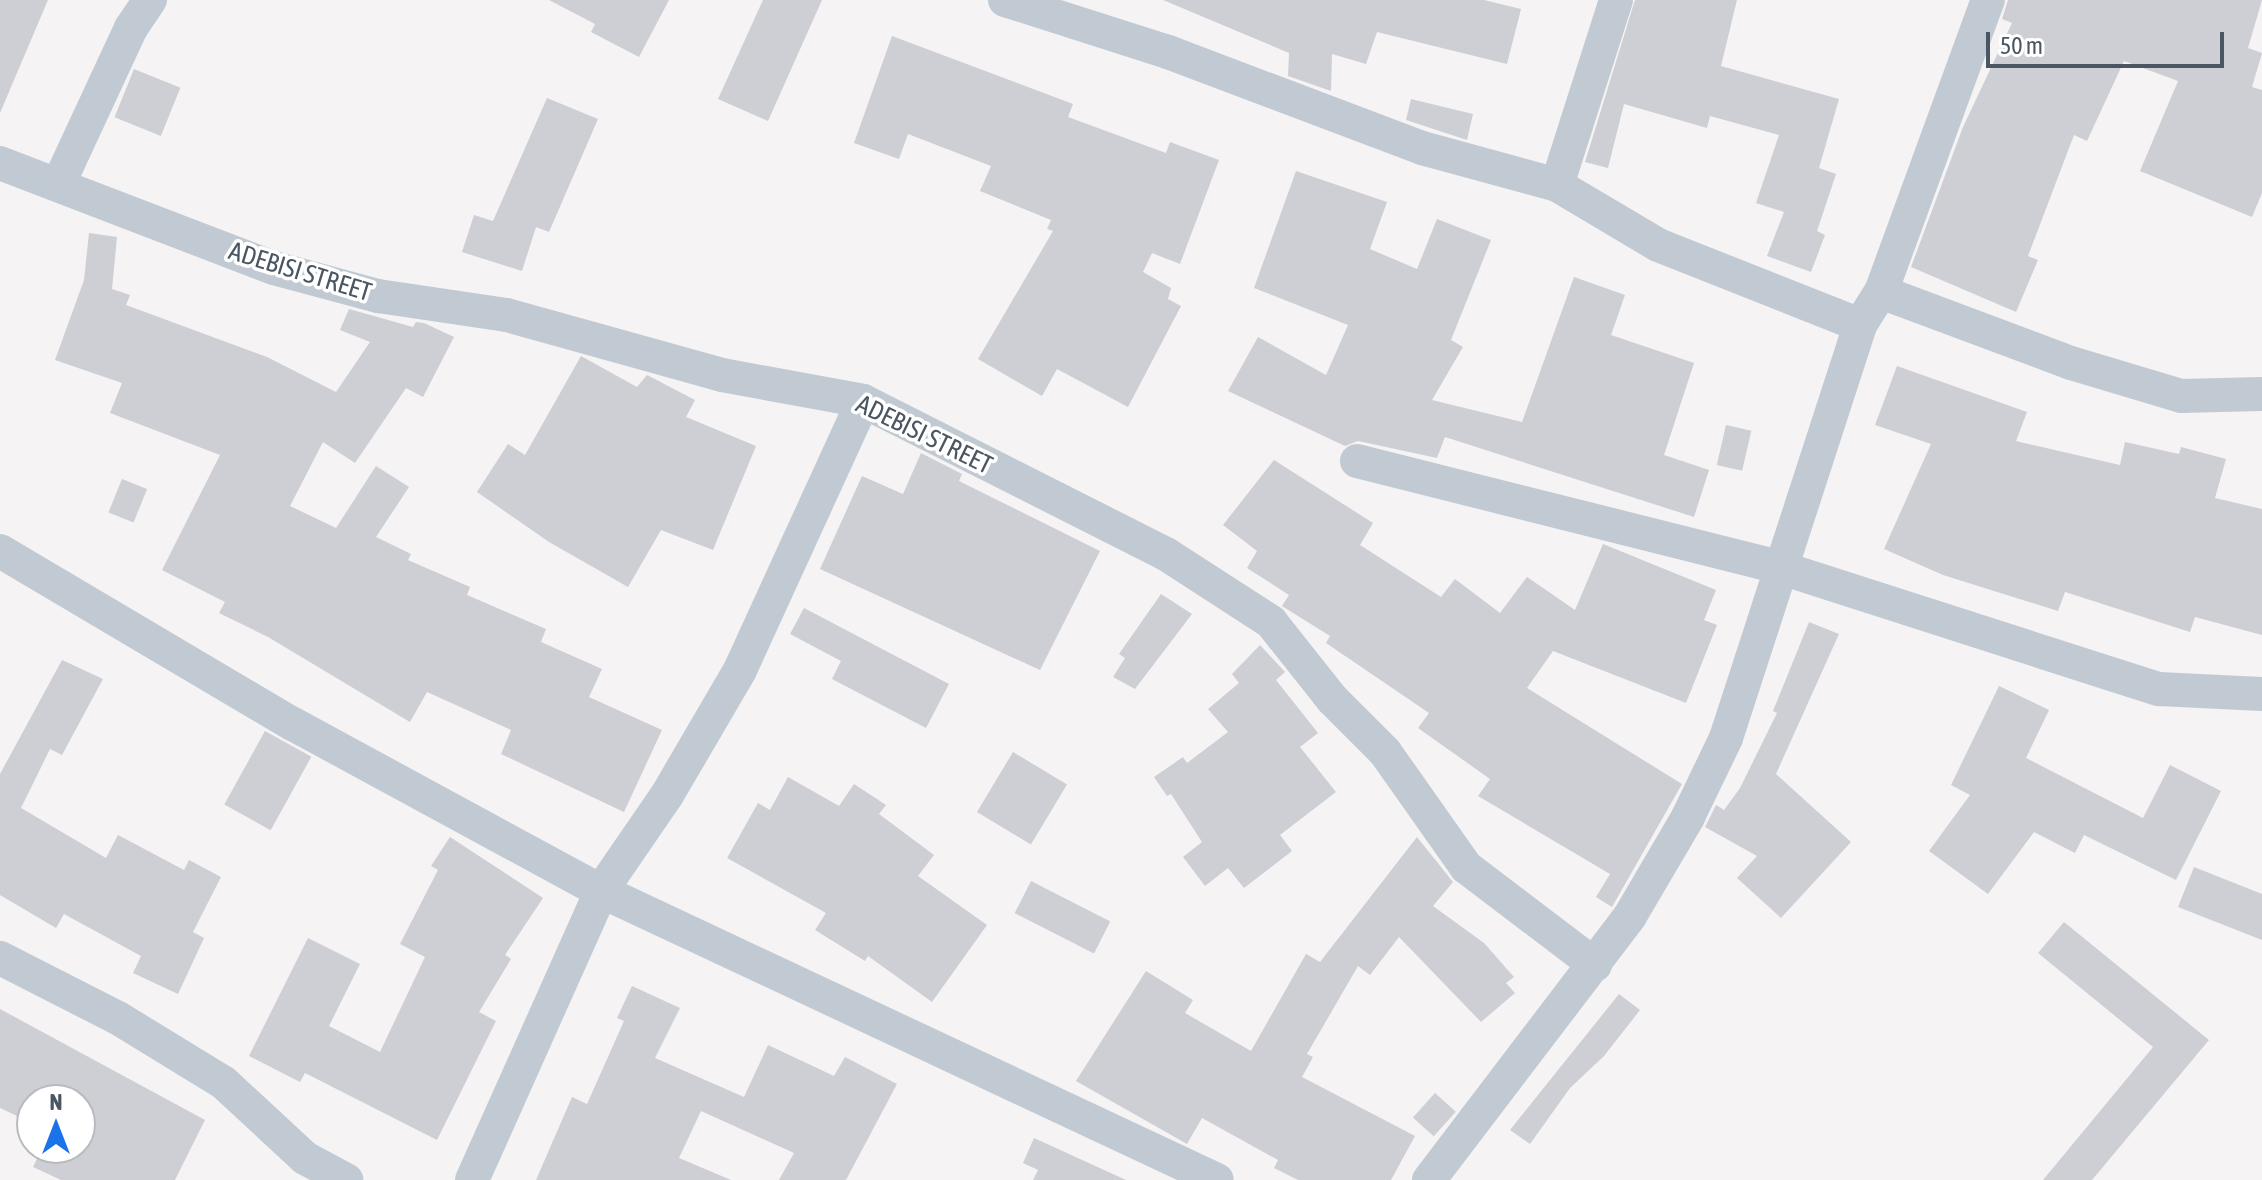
<!DOCTYPE html>
<style>
body{margin:0}
#map{position:relative;width:2262px;height:1180px;overflow:hidden;background:#f5f3f3;font-family:"Asap Condensed",sans-serif}
div>[style]{position:absolute}
.building>*{inset:0;background:#cdcfd5;transform-origin:0 0}
.minor>*{height:34px;margin:-17px;padding:0 17px;transform-origin:17px;border-radius:17px;background:#c1cad2}
span{translate:-50% -50%;white-space:nowrap;text-align:center;line-height:1.15;-webkit-text-stroke:7px #fff;paint-order:stroke}
.street-label{font-size:26px;color:#4a5661}
.north{position:absolute;left:16px;top:1084px;width:80px;height:80px;box-sizing:border-box;background:#fff;border:2px solid #b7bbc0;border-radius:50%;rotate:0deg;font-size:22px;font-weight:700;line-height:32px;text-align:center;color:#4a5661}
.north::after{content:'';display:block;margin:auto;width:28px;height:36px;background:#1a73e8;clip-path:polygon(50% 0,100% 100%,50% 72%,0 100%)}
.scale{position:absolute;left:1986px;top:32px;width:238px;height:36px;box-sizing:border-box;border:4px solid #4a5661;border-top:0;padding-left:10px;font-size:24px;line-height:28px;white-space:nowrap;color:#4a5661;-webkit-text-stroke:6px #fff;paint-order:stroke}
</style>
<div id="map">
<div class="building">
<i style="clip-path:polygon(0 0,48px 0,0 113px)"></i>
<i style="clip-path:polygon(549px 0,669px 0,639px 57px,591px 32px,595px 24px)"></i>
<i style="clip-path:polygon(763px 0,822px 0,768px 121px,718px 99px)"></i>
<i style="clip-path:polygon(1163px 0,1484px 0,1521px 9px,1507px 64px,1377px 32px,1366px 64px,1332px 54px,1331px 91px,1288px 76px,1289px 53px)"></i>
<i style="clip-path:polygon(1635px 0,1737px 0,1721px 66px,1839px 99px,1819px 168px,1836px 174px,1817px 231px,1825px 235px,1811px 272px,1767px 256px,1784px 212px,1756px 203px,1779px 135px,1710px 116px,1707px 128px,1624px 104px,1608px 168px,1585px 162px)"></i>
<i style="clip-path:polygon(2008px 0,2262px 0,2248px 48px,2262px 53px,2252px 87px,2262px 90px,2262px 193px,2252px 217px,2140px 171px,2178px 81px,2124px 61px,2087px 141px,2074px 135px,2028px 256px,2038px 260px,2016px 312px,1911px 267px,1963px 127px,2012px 23px,2002px 19px)"></i>
<i style="clip-path:polygon(892px 36px,1073px 104px,1068px 117px,1166px 153px,1170px 142px,1219px 160px,1180px 264px,1152px 253px,1143px 272px,1171px 288px,1168px 299px,1181px 306px,1128px 407px,1057px 369px,1042px 396px,978px 359px,1053px 231px,1047px 229px,1051px 220px,980px 191px,991px 166px,908px 134px,899px 159px,854px 143px)"></i>
<i style="left:134px;top:69px;width:50px;height:52px;rotate:22deg"></i>
<i style="clip-path:polygon(547px 98px,598px 119px,549px 232px,536px 227px,522px 271px,462px 252px,474px 215px,493px 221px)"></i>
<i style="clip-path:polygon(1411px 99px,1473px 114px,1467px 140px,1406px 120px)"></i>
<i style="clip-path:polygon(1296px 171px,1387px 202px,1370px 249px,1417px 269px,1437px 219px,1491px 240px,1451px 340px,1463px 347px,1432px 400px,1522px 422px,1574px 277px,1625px 295px,1611px 335px,1694px 363px,1664px 455px,1709px 470px,1694px 517px,1445px 437px,1437px 458px,1358px 441px,1345px 446px,1228px 391px,1258px 337px,1326px 375px,1348px 325px,1254px 288px)"></i>
<i style="clip-path:polygon(89px 233px,117px 237px,112px 289px,130px 295px,126px 305px,267px 357px,336px 392px,370px 342px,340px 330px,349px 309px,413px 327px,416px 322px,424px 323px,454px 337px,423px 397px,406px 388px,355px 463px,323px 442px,290px 506px,336px 528px,376px 466px,409px 487px,376px 537px,411px 554px,408px 560px,470px 587px,467px 595px,546px 629px,541px 642px,602px 669px,589px 697px,662px 730px,624px 812px,501px 754px,511px 730px,427px 692px,410px 722px,268px 637px,219px 613px,225px 602px,162px 570px,220px 455px,110px 413px,122px 383px,55px 360px,84px 280px)"></i>
<i style="clip-path:polygon(581px 356px,637px 387px,647px 375px,695px 400px,686px 417px,756px 446px,713px 550px,661px 530px,628px 587px,549px 542px,477px 492px,508px 444px,525px 455px)"></i>
<i style="clip-path:polygon(1897px 366px,2027px 412px,2016px 441px,2120px 465px,2125px 442px,2179px 454px,2181px 447px,2226px 459px,2215px 498px,2262px 509px,2262px 635px,2195px 617px,2190px 632px,2065px 592px,2058px 611px,1943px 575px,1884px 549px,1931px 444px,1875px 425px)"></i>
<i style="left:1726px;top:425px;width:26px;height:41px;rotate:13deg"></i>
<i style="clip-path:polygon(921px 453px,962px 474px,959px 481px,1100px 551px,1040px 670px,820px 569px,862px 476px,903px 494px)"></i>
<i style="clip-path:polygon(1274px 460px,1373px 523px,1360px 545px,1441px 597px,1455px 579px,1500px 613px,1527px 577px,1575px 610px,1603px 544px,1716px 590px,1704px 620px,1717px 625px,1686px 703px,1553px 651px,1527px 688px,1682px 784px,1612px 907px,1596px 897px,1610px 874px,1478px 796px,1490px 779px,1418px 728px,1429px 713px,1326px 643px,1330px 636px,1282px 606px,1289px 595px,1247px 568px,1257px 551px,1223px 525px)"></i>
<i style="left:122px;top:479px;width:27px;height:36px;rotate:22deg"></i>
<i style="clip-path:polygon(1161px 594px,1192px 614px,1135px 689px,1113px 677px,1125px 658px,1119px 654px)"></i>
<i style="clip-path:polygon(804px 608px,949px 684px,926px 728px,832px 679px,841px 661px,790px 634px)"></i>
<i style="clip-path:polygon(1809px 622px,1839px 634px,1776px 774px,1851px 842px,1781px 918px,1737px 878px,1757px 856px,1705px 827px,1716px 805px,1724px 810px,1740px 788px,1777px 713px,1773px 711px)"></i>
<i style="clip-path:polygon(1260px 645px,1285px 672px,1276px 680px,1318px 733px,1300px 747px,1336px 792px,1280px 835px,1292px 851px,1244px 888px,1228px 868px,1205px 886px,1183px 857px,1202px 842px,1171px 794px,1167px 796px,1154px 777px,1183px 757px,1187px 763px,1228px 732px,1208px 709px,1239px 683px,1232px 674px)"></i>
<i style="clip-path:polygon(62px 660px,103px 679px,62px 755px,50px 749px,21px 808px,106px 858px,118px 835px,184px 870px,189px 860px,221px 877px,193px 932px,204px 938px,178px 994px,133px 973px,141px 956px,64px 914px,56px 928px,0 895px,0 774px)"></i>
<i style="clip-path:polygon(1999px 686px,2049px 710px,2026px 758px,2143px 818px,2170px 765px,2221px 791px,2176px 880px,2084px 835px,2075px 853px,2034px 832px,1988px 894px,1929px 851px,1970px 795px,1951px 785px)"></i>
<i style="left:265px;top:731px;width:53px;height:84px;rotate:29deg"></i>
<i style="left:1013px;top:752px;width:63px;height:70px;rotate:31deg"></i>
<i style="clip-path:polygon(788px 777px,839px 806px,854px 784px,886px 805px,879px 814px,934px 855px,918px 876px,987px 925px,932px 1002px,868px 956px,865px 961px,815px 930px,826px 913px,727px 858px,758px 803px,770px 810px)"></i>
<i style="clip-path:polygon(450px 837px,543px 898px,505px 955px,511px 959px,479px 1012px,496px 1021px,437px 1140px,305px 1073px,300px 1082px,249px 1056px,308px 938px,360px 964px,329px 1026px,380px 1052px,425px 957px,400px 944px,438px 870px,431px 866px)"></i>
<i style="clip-path:polygon(1417px 837px,1453px 882px,1433px 906px,1484px 943px,1514px 977px,1506px 983px,1515px 993px,1481px 1022px,1399px 937px,1370px 975px,1358px 966px,1307px 1054px,1313px 1057px,1302px 1077px,1415px 1136px,1391px 1180px,1298px 1180px,1274px 1168px,1278px 1160px,1202px 1118px,1187px 1144px,1076px 1081px,1146px 971px,1193px 1000px,1185px 1013px,1251px 1051px,1306px 954px,1320px 962px)"></i>
<i style="clip-path:polygon(2194px 867px,2262px 894px,2262px 940px,2178px 907px)"></i>
<i style="left:1031px;top:881px;width:89px;height:36px;rotate:27deg"></i>
<i style="clip-path:polygon(2064px 922px,2209px 1040px,2092px 1180px,2043px 1180px,2153px 1047px,2038px 953px)"></i>
<i style="clip-path:polygon(632px 986px,680px 1008px,655px 1058px,744px 1097px,768px 1045px,834px 1076px,845px 1057px,897px 1084px,846px 1180px,779px 1180px,794px 1153px,701px 1111px,679px 1158px,731px 1180px,536px 1180px,572px 1097px,587px 1104px,624px 1021px,617px 1018px)"></i>
<i style="clip-path:polygon(1619px 994px,1640px 1010px,1604px 1056px,1570px 1088px,1530px 1144px,1510px 1130px)"></i>
<i style="clip-path:polygon(0 1009px,205px 1120px,175px 1180px,61px 1180px,33px 1167px,42px 1148px,80px 1148px,80px 1100px,32px 1100px,32px 1123px,0 1108px)"></i>
<i style="left:1435px;top:1093px;width:28px;height:33px;rotate:42deg"></i>
<i style="clip-path:polygon(1034px 1138px,1126px 1180px,1033px 1180px,1038px 1170px,1023px 1163px)"></i>
</div>
<div class="minor">
<i style="left:1005px;top:0;width:171px;rotate:17.7deg"></i>
<i style="left:1168px;top:52px;width:272px;rotate:20.7deg"></i>
<i style="left:1422px;top:148px;width:140px;rotate:15.3deg"></i>
<i style="left:1557px;top:185px;width:117px;rotate:30.7deg"></i>
<i style="left:1658px;top:245px;width:217px;rotate:21.6deg"></i>
<i style="left:0;top:163px;width:293px;rotate:21deg"></i>
<i style="left:274px;top:268px;width:108px;rotate:15.1deg"></i>
<i style="left:378px;top:296px;width:130px;rotate:8.4deg"></i>
<i style="left:507px;top:315px;width:223px;rotate:15.6deg"></i>
<i style="left:722px;top:375px;width:143px;rotate:10.4deg"></i>
<i style="left:863px;top:401px;width:339px;rotate:26.8deg"></i>
<i style="left:1166px;top:554px;width:125px;rotate:32.9deg"></i>
<i style="left:1271px;top:622px;width:98px;rotate:51.6deg"></i>
<i style="left:1332px;top:699px;width:75px;rotate:45deg"></i>
<i style="left:1385px;top:752px;width:141px;rotate:54.8deg"></i>
<i style="left:1466px;top:867px;width:162px;rotate:37.2deg"></i>
<i style="left:59px;top:183px;width:171px;rotate:-65.1deg"></i>
<i style="left:131px;top:28px;width:34px;rotate:-56deg"></i>
<i style="left:1557px;top:185px;width:194px;rotate:-72.3deg"></i>
<i style="left:1881px;top:292px;width:203px;rotate:20.5deg"></i>
<i style="left:2071px;top:363px;width:115px;rotate:16.7deg"></i>
<i style="left:2181px;top:396px;width:81px;rotate:-1.4deg"></i>
<i style="left:1357px;top:461px;width:434px;rotate:14.1deg"></i>
<i style="left:1778px;top:567px;width:400px;rotate:17.8deg"></i>
<i style="left:2159px;top:689px;width:103px;rotate:2.8deg"></i>
<i style="left:0;top:551px;width:340px;rotate:30.6deg"></i>
<i style="left:293px;top:724px;width:350px;rotate:28.5deg"></i>
<i style="left:601px;top:891px;width:680px;rotate:25.13deg"></i>
<i style="left:0;top:958px;width:132px;rotate:27deg"></i>
<i style="left:118px;top:1018px;width:124px;rotate:31.5deg"></i>
<i style="left:224px;top:1083px;width:110px;rotate:42.8deg"></i>
<i style="left:305px;top:1158px;width:47px;rotate:28.2deg"></i>
<i style="left:472px;top:1180px;width:316px;rotate:-65.9deg"></i>
<i style="left:601px;top:891px;width:116px;rotate:-55.5deg"></i>
<i style="left:667px;top:795px;width:145px;rotate:-59.7deg"></i>
<i style="left:740px;top:670px;width:296px;rotate:-65.4deg"></i>
<i style="left:1429px;top:1180px;width:332px;rotate:-52.7deg"></i>
<i style="left:1630px;top:916px;width:115px;rotate:-59.6deg"></i>
<i style="left:1688px;top:817px;width:88px;rotate:-64.3deg"></i>
<i style="left:1726px;top:738px;width:434px;rotate:-72deg"></i>
<i style="left:1860px;top:325px;width:39px;rotate:-58deg"></i>
<i style="left:1881px;top:292px;width:311px;rotate:-69.9deg"></i>
</div>
<div class="street-label">
<span style="left:300px;top:272px;rotate:17deg">ADEBISI STREET</span>
<span style="left:924px;top:435px;rotate:26deg">ADEBISI STREET</span>
</div>
<div class="north">N</div>
<div class="scale">50 m</div>
</div>
